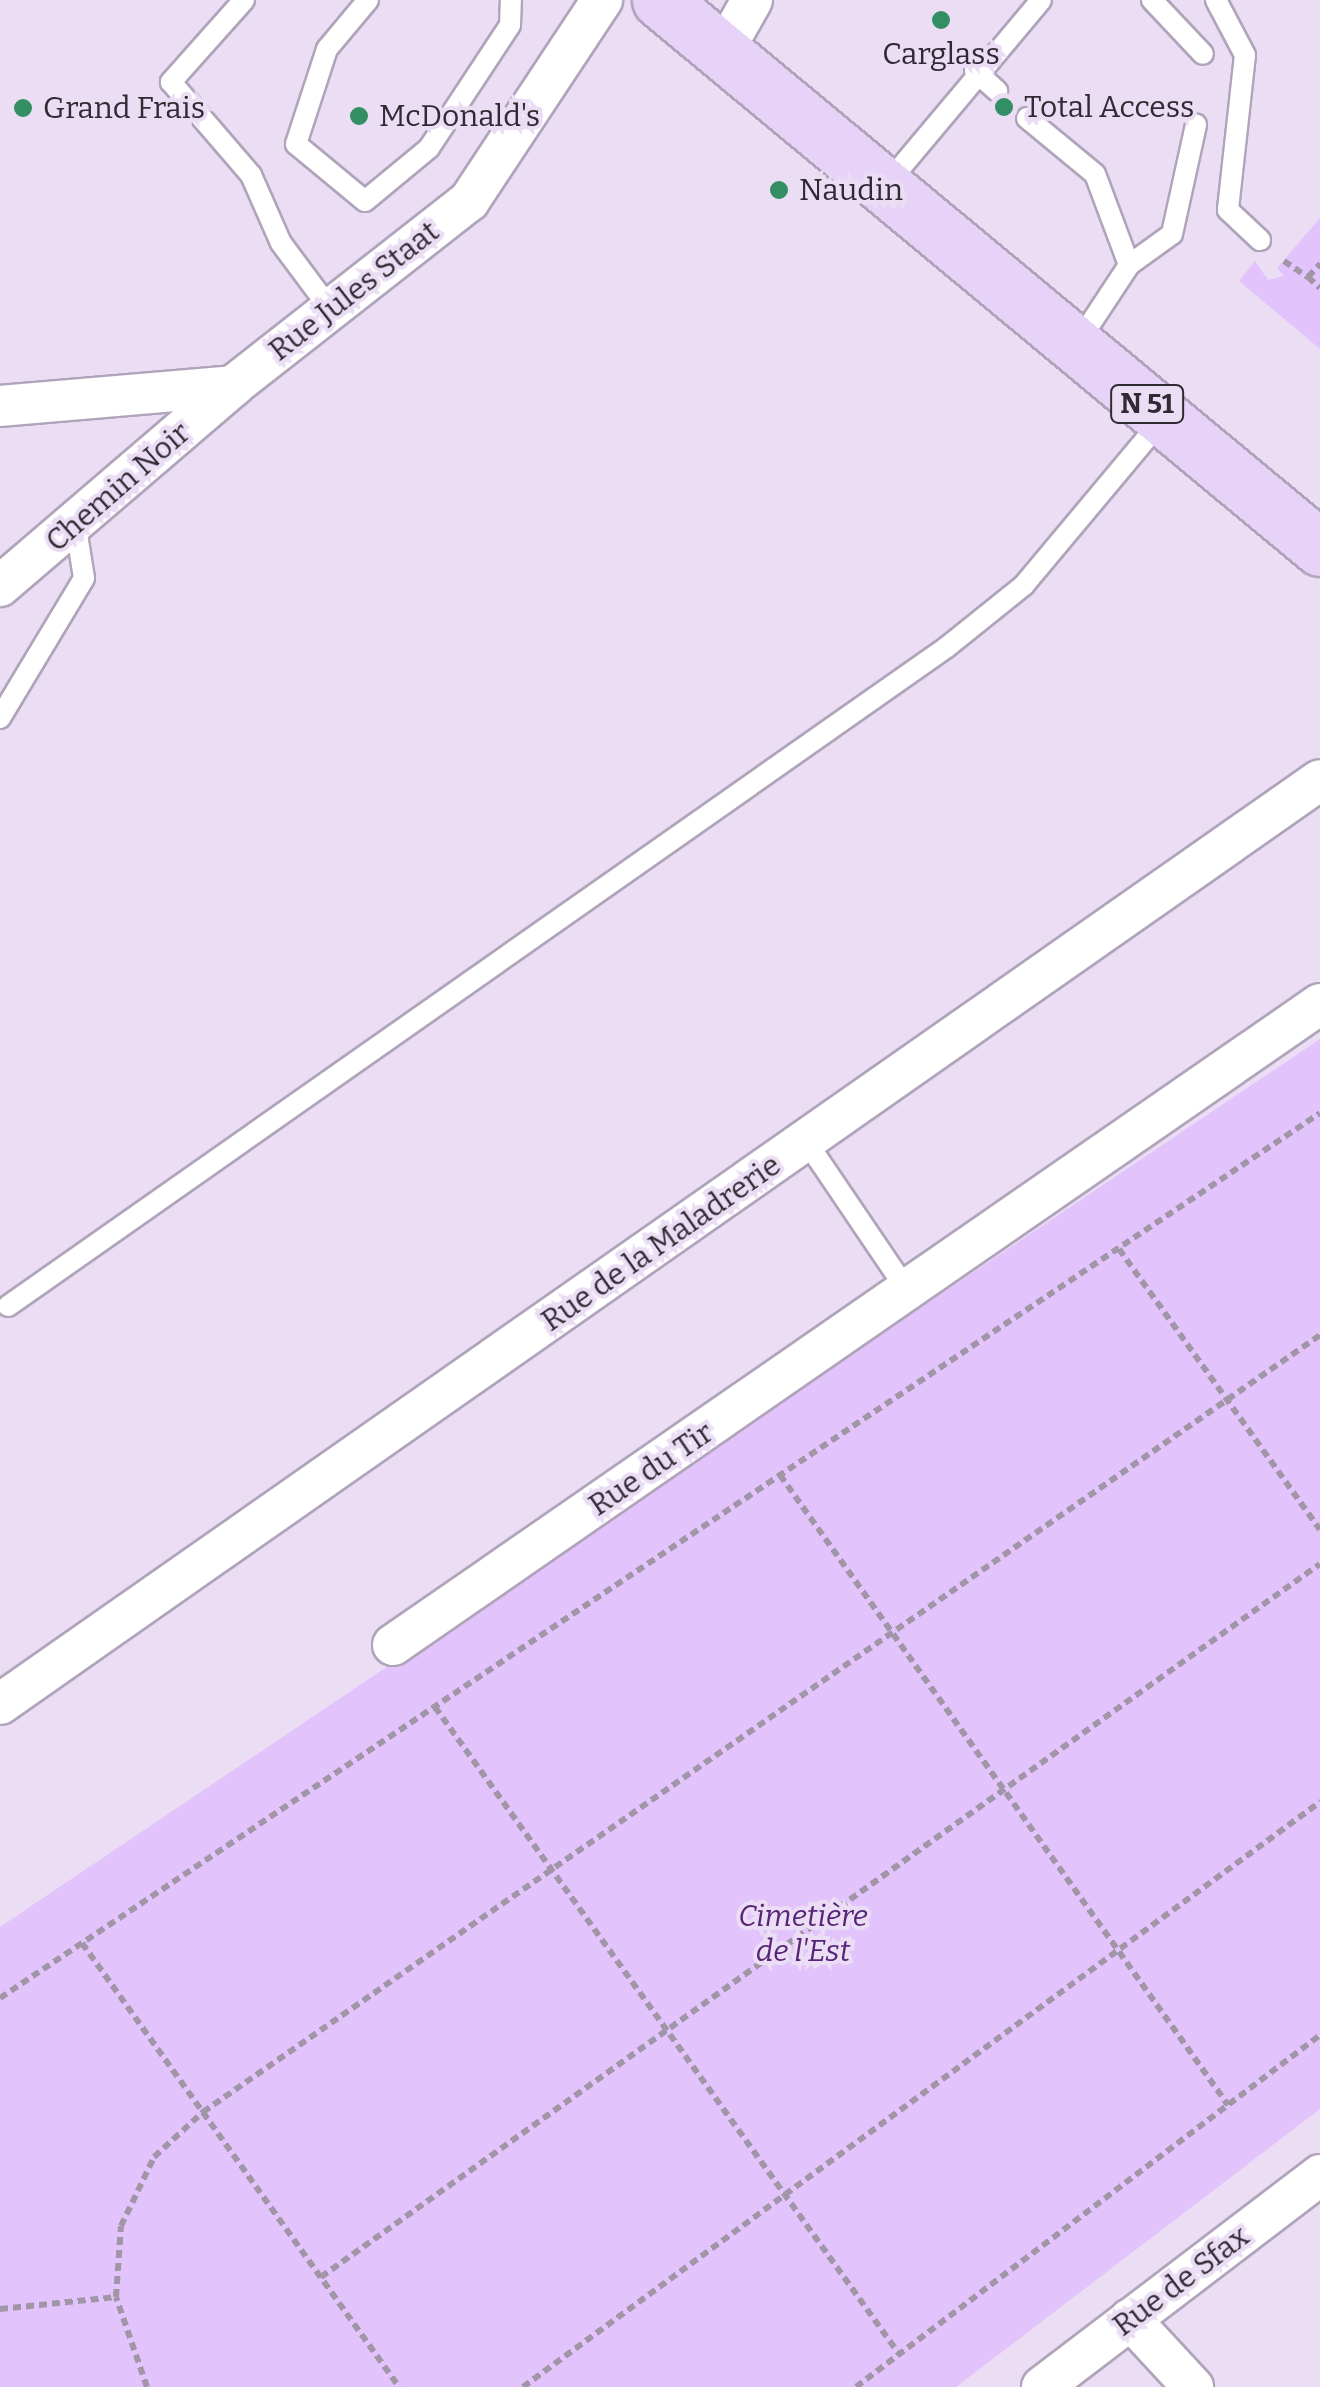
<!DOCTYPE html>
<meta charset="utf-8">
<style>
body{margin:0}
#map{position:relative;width:1320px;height:2387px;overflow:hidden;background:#eaddf4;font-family:Bitter,serif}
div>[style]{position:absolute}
.green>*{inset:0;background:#e3c3fb}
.path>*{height:6px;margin-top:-3px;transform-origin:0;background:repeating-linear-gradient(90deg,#a096a7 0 8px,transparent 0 13px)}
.roads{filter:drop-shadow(2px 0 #b0a4ba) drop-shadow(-2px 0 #b0a4ba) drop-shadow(0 2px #b0a4ba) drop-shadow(0 -2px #b0a4ba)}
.service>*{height:20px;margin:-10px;padding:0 10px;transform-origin:10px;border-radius:10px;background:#fff}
.minor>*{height:40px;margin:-20px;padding:0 20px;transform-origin:20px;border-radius:20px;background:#fff}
.primary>*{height:55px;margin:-27.5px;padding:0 27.5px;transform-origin:27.5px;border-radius:27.5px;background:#e7d3f7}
.dots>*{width:28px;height:28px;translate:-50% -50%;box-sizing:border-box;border:5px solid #eaddf4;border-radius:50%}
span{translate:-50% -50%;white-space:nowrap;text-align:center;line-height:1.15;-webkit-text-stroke:8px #eaddf4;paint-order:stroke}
.shield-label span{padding:2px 8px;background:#eaddf4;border:2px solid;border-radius:8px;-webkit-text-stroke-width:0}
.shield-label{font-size:28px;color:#302b33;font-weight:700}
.poi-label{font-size:30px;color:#302b33}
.left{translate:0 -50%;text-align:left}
.street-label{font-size:30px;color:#302b33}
.park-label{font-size:30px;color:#582477;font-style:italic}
</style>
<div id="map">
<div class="green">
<i style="clip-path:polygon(1320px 218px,1320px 349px,1239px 281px,1255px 261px,1268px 280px,1284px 276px,1277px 268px)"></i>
<i style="clip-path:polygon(1320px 1039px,1320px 2109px,956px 2387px,0 2387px,0 1927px)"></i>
</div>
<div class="path">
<i style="left:1284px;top:261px;width:29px;rotate:34deg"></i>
<i style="left:1308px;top:277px;width:18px;rotate:-47deg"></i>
<i style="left:1308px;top:277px;width:16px;rotate:43deg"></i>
<i style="left:1119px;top:1249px;width:345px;rotate:54.4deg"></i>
<i style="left:780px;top:1475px;width:773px;rotate:54.58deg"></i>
<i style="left:435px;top:1707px;width:796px;rotate:54.35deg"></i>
<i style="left:82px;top:1943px;width:546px;rotate:54.47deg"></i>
<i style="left:0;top:1998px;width:1589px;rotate:-33.84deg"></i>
<i style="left:321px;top:2277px;width:1227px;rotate:-35.52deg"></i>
<i style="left:0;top:2309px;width:117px;rotate:-5.9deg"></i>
<i style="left:147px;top:2387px;width:95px;rotate:-109deg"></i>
<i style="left:116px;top:2297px;width:71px;rotate:-86deg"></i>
<i style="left:121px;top:2226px;width:76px;rotate:-64.4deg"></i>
<i style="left:154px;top:2157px;width:67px;rotate:-42.6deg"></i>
<i style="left:203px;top:2112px;width:1361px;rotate:-34.82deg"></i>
<i style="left:523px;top:2387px;width:989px;rotate:-36.28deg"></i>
<i style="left:856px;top:2387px;width:582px;rotate:-37.18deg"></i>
</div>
<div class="roads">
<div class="service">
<i style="left:244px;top:0;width:110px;rotate:131.7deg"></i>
<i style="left:171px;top:82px;width:123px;rotate:49.3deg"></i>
<i style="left:251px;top:175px;width:74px;rotate:66.2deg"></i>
<i style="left:281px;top:243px;width:84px;rotate:53.3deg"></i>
<i style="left:368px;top:0;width:64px;rotate:129.9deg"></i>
<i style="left:327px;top:49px;width:100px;rotate:108.1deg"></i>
<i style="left:296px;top:144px;width:89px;rotate:39.6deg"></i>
<i style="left:365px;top:201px;width:83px;rotate:-39.6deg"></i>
<i style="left:429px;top:148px;width:147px;rotate:-56.6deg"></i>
<i style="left:510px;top:25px;width:25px;rotate:-88deg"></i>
<i style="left:1152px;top:0;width:74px;rotate:46.6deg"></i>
<i style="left:1216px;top:0;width:62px;rotate:62.2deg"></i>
<i style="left:1245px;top:55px;width:156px;rotate:96.3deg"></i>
<i style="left:1228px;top:210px;width:44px;rotate:43.2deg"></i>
<i style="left:975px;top:71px;width:30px;rotate:42deg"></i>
<i style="left:1027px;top:118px;width:88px;rotate:39.5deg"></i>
<i style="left:1095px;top:174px;width:97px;rotate:69.5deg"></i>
<i style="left:886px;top:185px;width:241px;rotate:-50deg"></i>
<i style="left:1077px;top:344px;width:95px;rotate:-56.6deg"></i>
<i style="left:1129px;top:265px;width:53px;rotate:-35.8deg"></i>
<i style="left:1172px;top:234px;width:112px;rotate:-77.6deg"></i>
<i style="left:0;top:718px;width:163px;rotate:-59deg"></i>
<i style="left:84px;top:578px;width:51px;rotate:-99.1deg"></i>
<i style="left:806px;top:1141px;width:184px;rotate:55.9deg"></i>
<i style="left:8px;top:1306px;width:1147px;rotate:-35.06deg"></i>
<i style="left:947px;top:647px;width:99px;rotate:-38.8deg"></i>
<i style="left:1024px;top:585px;width:215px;rotate:-50.1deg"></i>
</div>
<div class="minor">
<i style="left:736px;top:64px;width:19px;rotate:-125deg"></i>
<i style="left:725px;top:48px;width:55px;rotate:-60.6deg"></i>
<i style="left:0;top:406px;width:234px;rotate:-4.9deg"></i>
<i style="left:233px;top:386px;width:300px;rotate:-38.1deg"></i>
<i style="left:469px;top:201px;width:241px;rotate:-56.5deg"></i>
<i style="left:0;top:586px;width:307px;rotate:-40.6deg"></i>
<i style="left:393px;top:1645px;width:1127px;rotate:-34.66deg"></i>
<i style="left:0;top:1704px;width:1611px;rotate:-34.99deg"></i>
<i style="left:1130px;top:2319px;width:93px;rotate:47.2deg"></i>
<i style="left:1042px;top:2387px;width:350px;rotate:-37.3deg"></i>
</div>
<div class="primary">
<i style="left:660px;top:0;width:858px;rotate:39.7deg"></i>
</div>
</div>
<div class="dots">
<i style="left:941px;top:20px;background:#338e64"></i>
<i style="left:1004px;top:107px;background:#338e64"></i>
<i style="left:23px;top:108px;background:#338e64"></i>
<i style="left:359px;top:116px;background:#338e64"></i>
<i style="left:779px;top:190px;background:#338e64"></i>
</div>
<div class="shield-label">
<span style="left:1147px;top:404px">N 51</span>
</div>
<div class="poi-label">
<span style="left:941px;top:54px">Carglass</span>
<span class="left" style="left:1024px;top:107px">Total Access</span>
<span class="left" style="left:43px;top:108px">Grand Frais</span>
<span class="left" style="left:379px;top:116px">McDonald's</span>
<span class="left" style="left:799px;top:190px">Naudin</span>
</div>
<div class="street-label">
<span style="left:354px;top:291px;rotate:-38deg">Rue Jules Staat</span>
<span style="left:118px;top:487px;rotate:-41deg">Chemin Noir</span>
<span style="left:661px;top:1243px;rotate:-35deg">Rue de la Maladrerie</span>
<span style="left:651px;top:1469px;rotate:-34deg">Rue du Tir</span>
<span style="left:1181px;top:2281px;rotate:-37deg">Rue de Sfax</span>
</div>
<div class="park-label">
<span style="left:803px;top:1933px">Cimetière<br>de l'Est</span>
</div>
</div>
